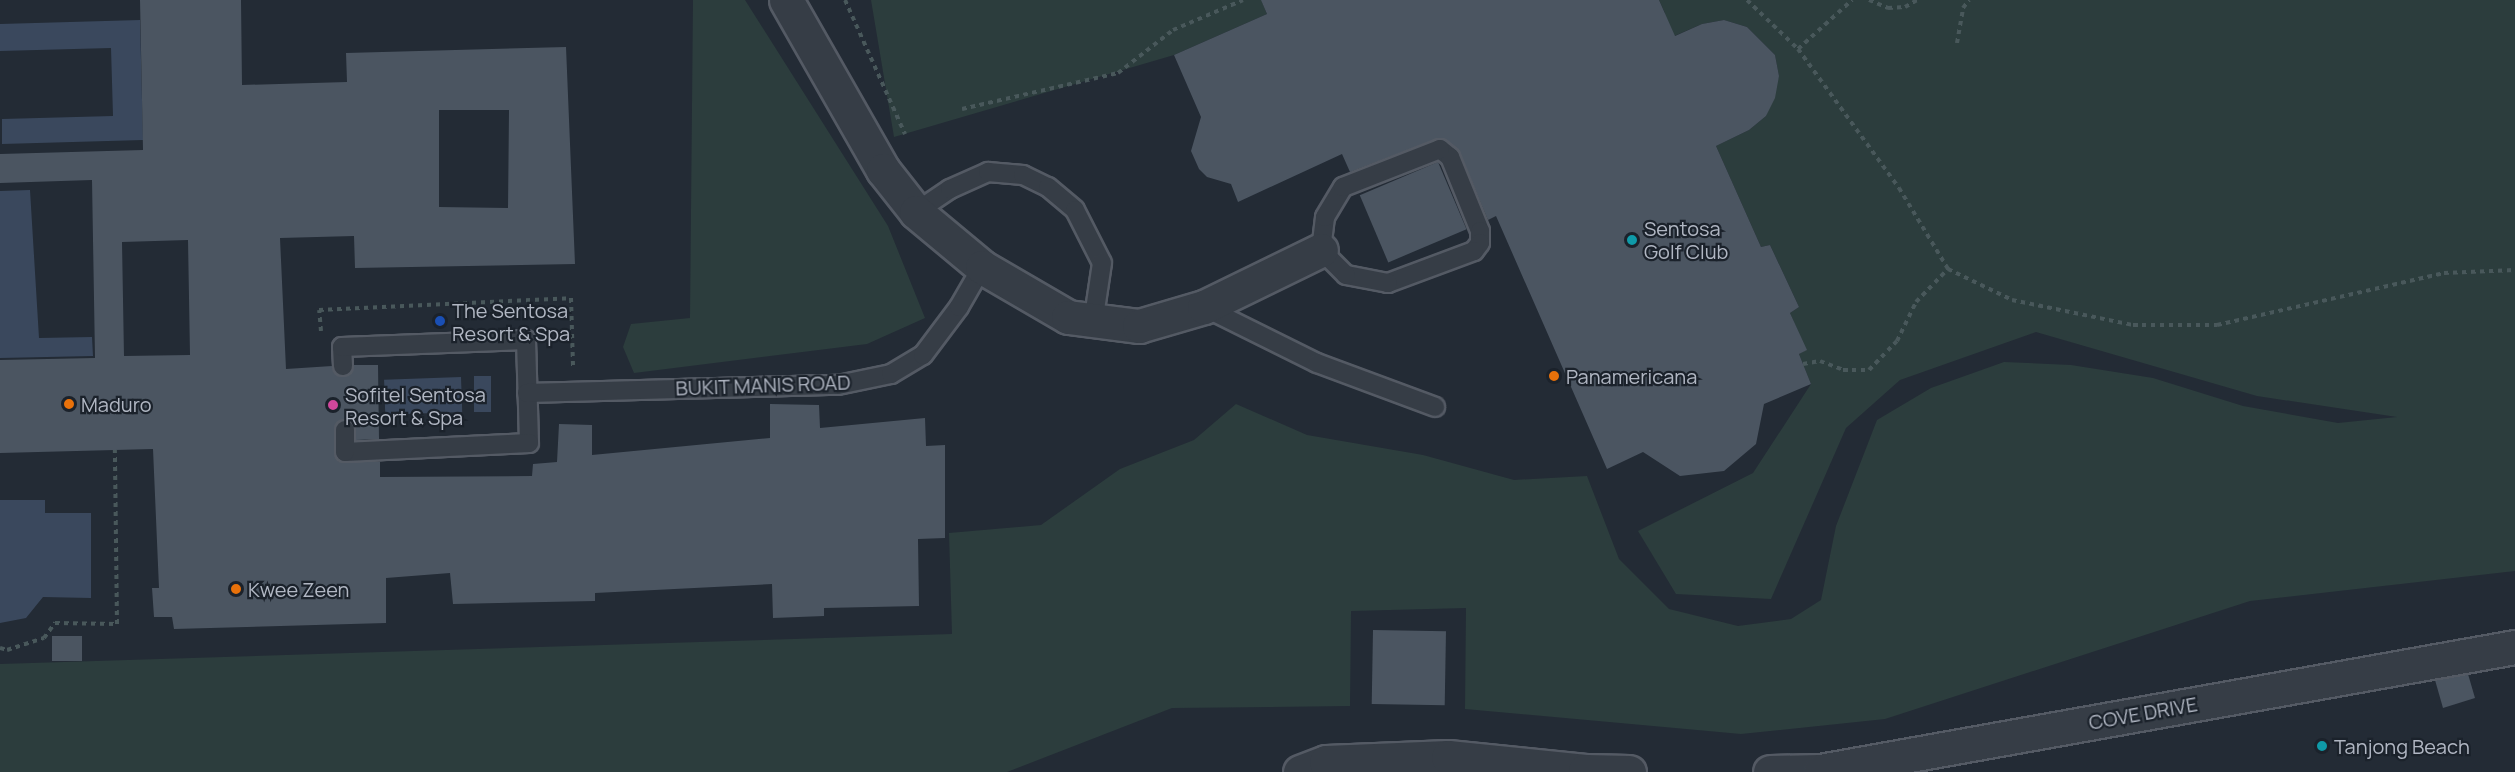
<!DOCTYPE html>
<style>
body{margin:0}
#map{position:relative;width:2515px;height:772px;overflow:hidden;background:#232b35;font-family:Manrope,sans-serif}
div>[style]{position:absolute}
.green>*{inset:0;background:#2c3d3d}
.water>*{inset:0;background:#3a485d;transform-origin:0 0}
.building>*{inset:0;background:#4b5561;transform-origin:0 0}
.path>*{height:4px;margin-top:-2px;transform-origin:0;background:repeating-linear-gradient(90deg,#49585b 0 4.5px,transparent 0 9px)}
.roads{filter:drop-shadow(2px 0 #545a64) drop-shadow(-2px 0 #545a64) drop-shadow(0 2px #545a64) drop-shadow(0 -2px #545a64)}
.service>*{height:18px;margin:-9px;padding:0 9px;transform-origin:9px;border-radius:9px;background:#363d46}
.minor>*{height:33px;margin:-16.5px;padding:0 16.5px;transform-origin:16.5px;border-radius:16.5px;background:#363d46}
.dots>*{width:16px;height:16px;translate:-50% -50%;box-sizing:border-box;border:3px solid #1b222b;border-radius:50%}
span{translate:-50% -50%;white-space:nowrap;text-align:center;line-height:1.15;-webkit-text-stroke:4.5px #1b222b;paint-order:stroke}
.poi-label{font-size:20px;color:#b1b7c3}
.left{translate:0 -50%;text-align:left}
.street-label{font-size:20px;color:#b1b7c3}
</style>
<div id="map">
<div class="green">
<i style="clip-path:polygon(693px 0,745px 0,888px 226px,925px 318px,867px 344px,634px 373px,623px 347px,631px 324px,690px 318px)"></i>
<i style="clip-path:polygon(871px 0,1265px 0,1262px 2px,1267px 14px,1174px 55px,894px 137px)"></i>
<i style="clip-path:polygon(1659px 0,2515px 0,2515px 571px,2250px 601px,1885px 719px,1741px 734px,1465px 709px,1466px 608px,1351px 611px,1350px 706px,1172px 708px,1007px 772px,0 772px,0 664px,952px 634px,949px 533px,1041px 525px,1120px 469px,1194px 440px,1236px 404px,1307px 435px,1423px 455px,1514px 480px,1587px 476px,1619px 559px,1669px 609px,1738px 626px,1791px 619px,1821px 600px,1836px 526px,1877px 420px,1931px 388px,2004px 362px,2071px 365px,2153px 378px,2243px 406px,2338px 423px,2397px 417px,2257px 396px,2036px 332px,1900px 380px,1846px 428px,1771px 599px,1676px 594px,1638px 531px,1753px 473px,1811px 384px,1799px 354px,1806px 350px,1790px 313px,1799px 307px,1770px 245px,1761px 247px,1716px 146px,1749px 130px,1766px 116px,1779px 76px,1775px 55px,1747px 27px,1724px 20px,1702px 24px,1665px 40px,1655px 20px,1665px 13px)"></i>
</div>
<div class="water">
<i style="clip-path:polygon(140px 20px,143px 140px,2px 144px,2px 119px,113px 116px,111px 48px,0 51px,0 24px)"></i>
<i style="clip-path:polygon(30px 190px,39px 338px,92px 337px,93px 356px,0 358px,0 191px)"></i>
<i style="left:491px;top:376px;width:36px;height:17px;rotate:90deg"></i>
<i style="left:461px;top:377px;width:35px;height:77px;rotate:88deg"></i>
<i style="clip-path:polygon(0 500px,45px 500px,45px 513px,91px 513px,91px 598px,43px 597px,26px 618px,0 623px)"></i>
</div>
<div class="building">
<i style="clip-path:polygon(evenodd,140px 0,241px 0,242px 85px,347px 82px,346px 53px,566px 47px,575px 264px,355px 268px,354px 236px,280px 238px,286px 369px,332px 366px,334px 373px,343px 377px,350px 375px,354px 365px,378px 365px,379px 439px,356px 440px,354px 424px,340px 420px,334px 430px,334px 453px,339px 462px,380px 462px,380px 477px,532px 476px,533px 464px,557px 462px,559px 424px,592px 425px,592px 455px,770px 438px,770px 404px,819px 405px,820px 428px,925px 418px,926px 446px,945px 445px,945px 538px,918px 539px,919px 606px,824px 608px,824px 616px,773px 618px,772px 584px,595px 593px,595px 601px,453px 604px,450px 573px,386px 578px,386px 623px,174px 629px,172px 617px,154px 617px,152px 588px,159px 588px,153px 449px,0 453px,0 360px,95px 358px,92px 180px,0 183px,0 154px,143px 150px,140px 0,439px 110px,509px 110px,508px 208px,439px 207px,439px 110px,140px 0,188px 240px,190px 355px,124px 356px,122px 242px,188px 240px)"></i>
<i style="clip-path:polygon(1261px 0,1659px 0,1675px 36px,1702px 24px,1724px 20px,1747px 27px,1775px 55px,1779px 76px,1775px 98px,1766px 116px,1749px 130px,1716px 146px,1761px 247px,1770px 245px,1799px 307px,1790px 313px,1807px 350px,1799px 354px,1811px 384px,1764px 404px,1756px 444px,1724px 471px,1680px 476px,1643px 452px,1607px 469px,1496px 216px,1488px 220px,1460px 153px,1447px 140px,1436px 139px,1350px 172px,1342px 154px,1238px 202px,1231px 184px,1207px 177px,1199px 169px,1191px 151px,1201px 117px,1174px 55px,1267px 14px)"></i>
<i style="left:1438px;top:162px;width:73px;height:85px;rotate:67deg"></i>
<i style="left:1373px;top:630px;width:73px;height:74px;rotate:1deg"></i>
<i style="left:52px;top:636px;width:30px;height:25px"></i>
<i style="clip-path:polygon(2468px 674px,2475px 698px,2443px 708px,2435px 680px)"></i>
</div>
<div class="path">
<i style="left:845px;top:0;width:147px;rotate:65.9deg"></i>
<i style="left:1747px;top:0;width:71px;rotate:43.9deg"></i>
<i style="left:1798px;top:49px;width:172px;rotate:54deg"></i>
<i style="left:1899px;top:188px;width:95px;rotate:58.8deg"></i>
<i style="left:1948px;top:269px;width:71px;rotate:25.8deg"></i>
<i style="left:2012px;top:300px;width:124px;rotate:11.7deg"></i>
<i style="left:2133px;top:325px;width:84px"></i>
<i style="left:2217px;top:325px;width:233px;rotate:-12.9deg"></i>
<i style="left:2444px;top:273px;width:71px;rotate:-2.4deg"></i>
<i style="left:1869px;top:0;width:21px;rotate:23deg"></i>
<i style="left:1888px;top:8px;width:17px;rotate:-3deg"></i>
<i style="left:1905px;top:7px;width:14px;rotate:-30deg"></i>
<i style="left:1957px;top:43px;width:36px;rotate:-80deg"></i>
<i style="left:1963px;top:8px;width:10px;rotate:-53deg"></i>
<i style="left:1798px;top:49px;width:73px;rotate:-42.2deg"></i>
<i style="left:962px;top:109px;width:160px;rotate:-13deg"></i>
<i style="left:1118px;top:73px;width:70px;rotate:-38deg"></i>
<i style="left:1173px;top:30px;width:76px;rotate:-23.2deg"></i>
<i style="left:321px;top:331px;width:21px;rotate:-95deg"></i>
<i style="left:319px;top:310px;width:252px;rotate:-2.7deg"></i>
<i style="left:571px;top:298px;width:69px;rotate:88.3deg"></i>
<i style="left:1803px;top:364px;width:17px;rotate:-10deg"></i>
<i style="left:1820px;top:361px;width:25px;rotate:21deg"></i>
<i style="left:1843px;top:370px;width:26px"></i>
<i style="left:1869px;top:370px;width:40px;rotate:-46deg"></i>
<i style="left:1897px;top:341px;width:43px;rotate:-64deg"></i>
<i style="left:1916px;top:302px;width:46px;rotate:-45.9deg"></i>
<i style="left:0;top:648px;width:7px;rotate:16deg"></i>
<i style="left:7px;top:650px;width:39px;rotate:-18deg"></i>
<i style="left:44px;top:638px;width:19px;rotate:-54deg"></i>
<i style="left:55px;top:623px;width:62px;rotate:0.9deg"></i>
<i style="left:117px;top:624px;width:174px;rotate:-90.7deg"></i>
</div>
<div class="roads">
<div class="service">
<i style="left:1440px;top:149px;width:13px;rotate:39deg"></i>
<i style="left:1450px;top:157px;width:80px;rotate:67.9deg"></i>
<i style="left:1480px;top:231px;width:12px;rotate:90deg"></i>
<i style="left:1480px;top:243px;width:10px;rotate:127deg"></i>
<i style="left:1474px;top:251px;width:92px;rotate:159.6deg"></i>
<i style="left:1388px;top:283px;width:43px;rotate:-169.2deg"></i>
<i style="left:1346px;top:275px;width:35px;rotate:-135deg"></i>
<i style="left:1321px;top:250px;width:33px;rotate:-83deg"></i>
<i style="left:1325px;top:217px;width:35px;rotate:-59deg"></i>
<i style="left:1343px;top:187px;width:104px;rotate:-21.4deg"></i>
<i style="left:916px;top:212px;width:41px;rotate:-34.1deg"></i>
<i style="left:950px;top:189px;width:42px;rotate:-24.1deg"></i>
<i style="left:988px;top:172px;width:35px;rotate:5deg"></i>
<i style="left:1023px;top:175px;width:28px;rotate:26deg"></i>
<i style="left:1048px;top:187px;width:35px;rotate:40deg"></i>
<i style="left:1075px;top:210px;width:59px;rotate:63deg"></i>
<i style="left:1102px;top:263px;width:61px;rotate:98.5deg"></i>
<i style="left:1204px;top:307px;width:126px;rotate:26.4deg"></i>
<i style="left:1317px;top:363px;width:126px;rotate:20.4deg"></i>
<i style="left:343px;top:366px;width:19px;rotate:-93deg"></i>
<i style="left:342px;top:347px;width:184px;rotate:-2.2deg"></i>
<i style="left:526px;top:340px;width:103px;rotate:88.3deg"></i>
<i style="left:529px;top:443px;width:184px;rotate:177.2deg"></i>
<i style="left:345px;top:452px;width:22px;rotate:-90deg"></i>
<i style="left:527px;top:393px;width:311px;rotate:-1.5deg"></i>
<i style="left:838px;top:385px;width:54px;rotate:-11.7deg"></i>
<i style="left:891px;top:374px;width:37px;rotate:-31deg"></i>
<i style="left:923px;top:355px;width:60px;rotate:-53.1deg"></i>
<i style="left:959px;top:307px;width:46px;rotate:-60.1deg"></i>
</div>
<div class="minor">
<i style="left:786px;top:0;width:196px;rotate:60.3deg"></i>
<i style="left:883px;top:170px;width:53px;rotate:51.8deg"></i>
<i style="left:916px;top:212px;width:86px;rotate:39.8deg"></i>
<i style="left:982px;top:267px;width:99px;rotate:30.2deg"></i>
<i style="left:1068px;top:317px;width:72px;rotate:7.2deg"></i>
<i style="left:1139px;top:326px;width:68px;rotate:-16.3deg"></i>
<i style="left:1204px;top:307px;width:130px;rotate:-26deg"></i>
<i style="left:1300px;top:772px;width:28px;rotate:-21deg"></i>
<i style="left:1326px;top:762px;width:122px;rotate:-2.3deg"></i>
<i style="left:1448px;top:757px;width:138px;rotate:5.8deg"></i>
<i style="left:1585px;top:771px;width:44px;rotate:1.3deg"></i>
<i style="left:1770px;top:772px;width:50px;rotate:-1.1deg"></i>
<i style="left:1820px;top:771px;width:706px;rotate:-10.12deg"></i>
</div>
</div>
<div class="dots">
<i style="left:1632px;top:240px;background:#0f9aa8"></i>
<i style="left:440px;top:321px;background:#1a4fb4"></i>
<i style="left:1554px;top:376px;background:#e8710a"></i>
<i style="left:69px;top:404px;background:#e8710a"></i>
<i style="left:333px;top:405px;background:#d1479c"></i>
<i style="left:236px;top:589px;background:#e8710a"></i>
<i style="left:2322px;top:746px;background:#0f9aa8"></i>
</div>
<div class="poi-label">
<span class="left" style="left:1644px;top:240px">Sentosa<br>Golf Club</span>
<span class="left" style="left:452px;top:322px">The Sentosa<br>Resort &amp; Spa</span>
<span class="left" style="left:1566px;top:376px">Panamericana</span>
<span class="left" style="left:345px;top:406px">Sofitel Sentosa<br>Resort &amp; Spa</span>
<span class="left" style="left:81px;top:404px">Maduro</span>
<span class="left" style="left:248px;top:589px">Kwee Zeen</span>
<span class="left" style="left:2334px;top:746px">Tanjong Beach</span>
</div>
<div class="street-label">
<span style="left:763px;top:385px;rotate:-2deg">BUKIT MANIS ROAD</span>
<span style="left:2143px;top:713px;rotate:-10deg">COVE DRIVE</span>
</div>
</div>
